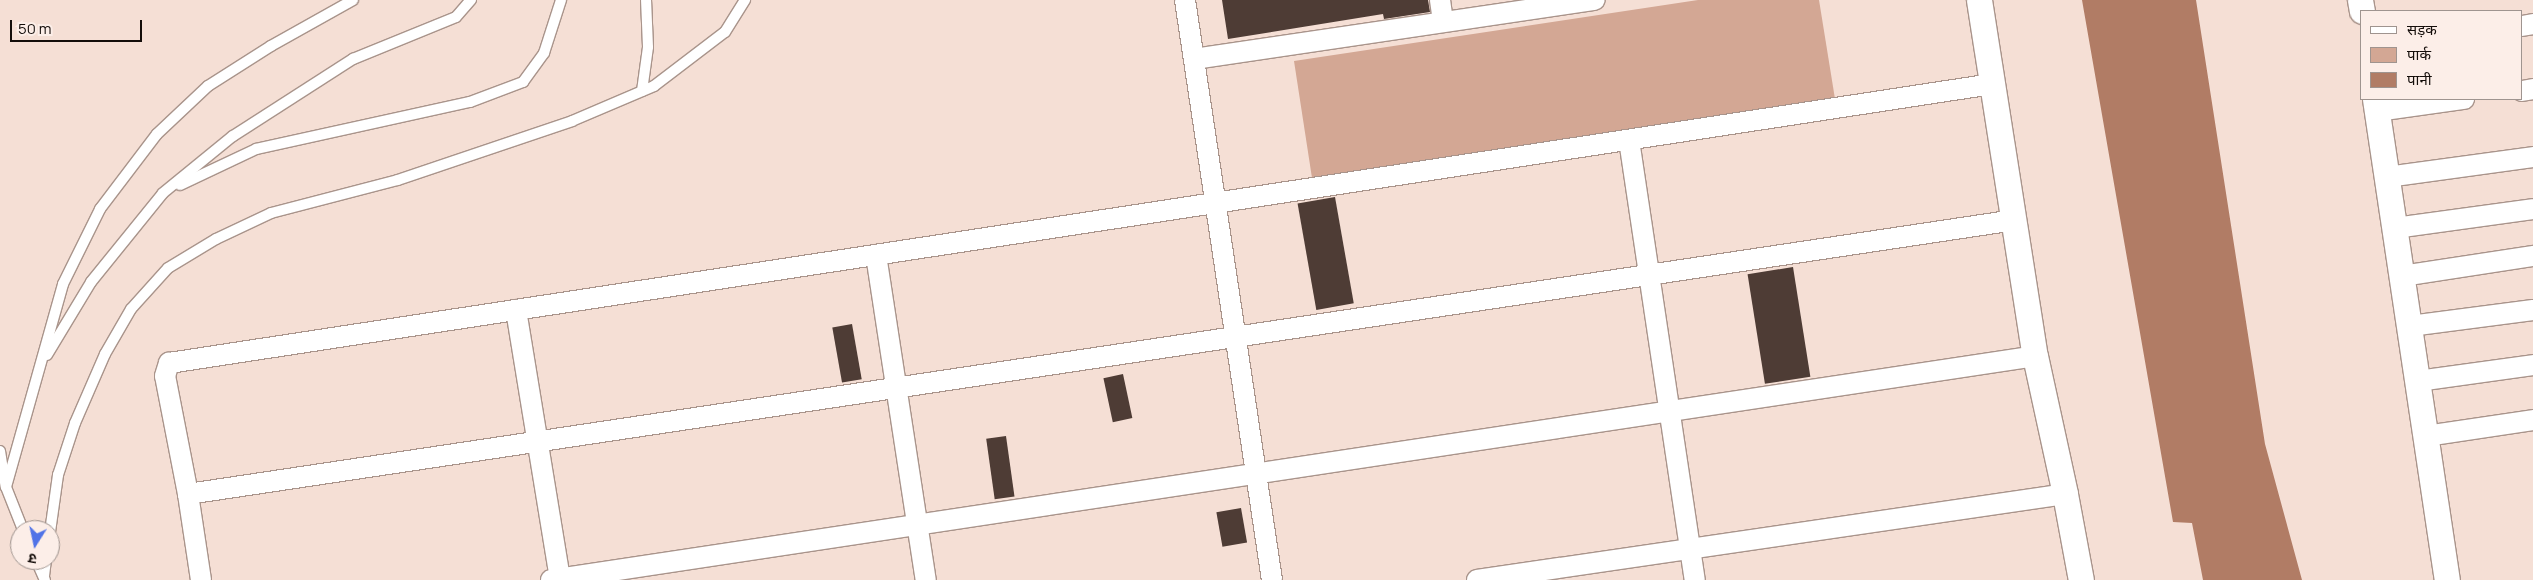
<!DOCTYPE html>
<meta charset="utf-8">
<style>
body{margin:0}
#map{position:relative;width:2533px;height:580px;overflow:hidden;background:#f5dfd5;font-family:Manrope,"Noto Sans Devanagari",sans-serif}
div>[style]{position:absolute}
.green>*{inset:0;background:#d3a794}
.water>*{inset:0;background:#b17c65}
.building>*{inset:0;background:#4e3c35;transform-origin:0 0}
.roads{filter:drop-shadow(1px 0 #a9948b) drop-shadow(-1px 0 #a9948b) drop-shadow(0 1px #a9948b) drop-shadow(0 -1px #a9948b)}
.service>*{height:10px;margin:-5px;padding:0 5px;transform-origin:5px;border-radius:5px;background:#fff}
.minor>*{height:20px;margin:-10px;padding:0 10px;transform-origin:10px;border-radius:10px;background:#fff}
.tertiary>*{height:25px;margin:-12.5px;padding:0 12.5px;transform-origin:12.5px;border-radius:12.5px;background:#fff}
span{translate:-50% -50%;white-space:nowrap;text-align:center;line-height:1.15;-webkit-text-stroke:5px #fceee8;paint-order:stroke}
.legend{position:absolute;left:2360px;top:10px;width:162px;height:90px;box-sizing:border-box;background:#fceee8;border:1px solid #9f948f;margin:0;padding:6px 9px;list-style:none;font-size:15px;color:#140d0a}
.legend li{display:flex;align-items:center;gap:10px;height:25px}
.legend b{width:25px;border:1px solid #9f948f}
.north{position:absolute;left:10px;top:520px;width:50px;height:50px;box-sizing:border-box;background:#fceee8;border:1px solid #9f948f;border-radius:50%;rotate:190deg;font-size:14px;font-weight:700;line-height:20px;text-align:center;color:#140d0a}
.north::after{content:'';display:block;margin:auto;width:18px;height:22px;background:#5073e7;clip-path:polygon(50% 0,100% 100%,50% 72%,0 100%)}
.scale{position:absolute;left:10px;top:20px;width:132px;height:22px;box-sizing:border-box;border:2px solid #140d0a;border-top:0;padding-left:6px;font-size:15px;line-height:18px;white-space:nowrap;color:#140d0a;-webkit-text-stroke:4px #fceee8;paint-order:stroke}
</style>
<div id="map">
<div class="green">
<i style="clip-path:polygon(1698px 0,1819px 0,1835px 99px,1312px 178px,1294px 61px)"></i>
</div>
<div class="water">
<i style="clip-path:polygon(2082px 0,2196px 0,2265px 444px,2302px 580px,2203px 580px,2192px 523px,2173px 522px)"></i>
</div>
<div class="building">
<i style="clip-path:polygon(1222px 0,1428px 0,1430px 12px,1384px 19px,1383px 14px,1228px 39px)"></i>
<i style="left:1335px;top:197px;width:108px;height:38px;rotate:80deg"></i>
<i style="left:1793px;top:267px;width:111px;height:46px;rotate:81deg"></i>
<i style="left:852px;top:324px;width:56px;height:20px;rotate:80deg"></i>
<i style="left:1123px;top:374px;width:45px;height:20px;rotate:78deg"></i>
<i style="left:1006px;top:436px;width:61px;height:20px;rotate:82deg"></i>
<i style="left:1241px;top:508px;width:35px;height:25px;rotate:80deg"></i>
</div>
<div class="roads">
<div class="service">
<i style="left:642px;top:91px;width:44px;rotate:-82.2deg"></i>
<i style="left:648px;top:47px;width:47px;rotate:-92.4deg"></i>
<i style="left:180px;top:185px;width:84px;rotate:-25.3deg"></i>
<i style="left:256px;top:149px;width:219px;rotate:-12.4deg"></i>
<i style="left:470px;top:102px;width:57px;rotate:-20.7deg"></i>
<i style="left:523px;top:82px;width:36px;rotate:-54deg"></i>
<i style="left:544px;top:53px;width:56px;rotate:-72.2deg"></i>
<i style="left:47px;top:355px;width:85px;rotate:-58.9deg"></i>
<i style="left:91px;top:282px;width:114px;rotate:-51deg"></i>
<i style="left:163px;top:193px;width:90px;rotate:-39.2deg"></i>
<i style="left:233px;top:136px;width:143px;rotate:-32.7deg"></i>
<i style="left:353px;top:59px;width:111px;rotate:-22.2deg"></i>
<i style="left:456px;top:17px;width:23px;rotate:-49deg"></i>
<i style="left:0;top:451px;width:36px;rotate:81deg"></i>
<i style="left:6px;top:487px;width:46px;rotate:68.4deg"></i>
<i style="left:6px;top:487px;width:211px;rotate:-74.3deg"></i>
<i style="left:63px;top:284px;width:84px;rotate:-63.7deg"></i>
<i style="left:100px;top:209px;width:94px;rotate:-52.8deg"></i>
<i style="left:157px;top:134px;width:70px;rotate:-43.3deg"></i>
<i style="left:208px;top:86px;width:75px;rotate:-32.4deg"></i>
<i style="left:271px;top:46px;width:94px;rotate:-29.3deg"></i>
<i style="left:50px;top:532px;width:58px;rotate:-82deg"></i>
<i style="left:58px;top:475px;width:55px;rotate:-71.9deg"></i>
<i style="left:75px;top:423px;width:75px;rotate:-66.5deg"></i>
<i style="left:105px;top:354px;width:52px;rotate:-60deg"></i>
<i style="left:131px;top:309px;width:55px;rotate:-47.9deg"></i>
<i style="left:168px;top:268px;width:56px;rotate:-31.1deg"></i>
<i style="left:216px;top:239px;width:61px;rotate:-25.3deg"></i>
<i style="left:271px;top:213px;width:131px;rotate:-14.6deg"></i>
<i style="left:398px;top:180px;width:184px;rotate:-18.7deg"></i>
<i style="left:572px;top:121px;width:89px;rotate:-23.1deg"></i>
<i style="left:654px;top:86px;width:89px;rotate:-37.3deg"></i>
<i style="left:725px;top:32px;width:38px;rotate:-58deg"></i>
<i style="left:36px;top:560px;width:22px;rotate:66deg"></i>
<i style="left:44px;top:576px;width:16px;rotate:-83deg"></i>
</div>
<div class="minor">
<i style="left:1185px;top:0;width:586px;rotate:81.47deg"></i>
<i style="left:1440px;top:0;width:22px;rotate:82deg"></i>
<i style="left:2522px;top:26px;width:11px;rotate:-10deg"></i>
<i style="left:1194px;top:59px;width:405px;rotate:-8.4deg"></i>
<i style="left:2522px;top:91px;width:11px;rotate:-10deg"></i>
<i style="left:2377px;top:111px;width:88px;rotate:-7.9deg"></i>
<i style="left:1629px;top:140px;width:445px;rotate:81.5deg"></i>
<i style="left:2387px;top:177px;width:147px;rotate:-7.8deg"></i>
<i style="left:2395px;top:228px;width:139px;rotate:-7.8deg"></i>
<i style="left:876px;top:255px;width:329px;rotate:81.3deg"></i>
<i style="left:2402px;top:276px;width:133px;rotate:-8.7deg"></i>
<i style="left:516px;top:310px;width:274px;rotate:80.7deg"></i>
<i style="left:2410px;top:326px;width:124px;rotate:-7.4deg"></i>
<i style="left:2418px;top:381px;width:116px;rotate:-7.9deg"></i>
<i style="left:2426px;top:436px;width:108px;rotate:-8.5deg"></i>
<i style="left:188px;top:494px;width:1846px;rotate:-8.53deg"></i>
<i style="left:201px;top:580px;width:87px;rotate:-98.6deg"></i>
<i style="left:188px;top:494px;width:120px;rotate:-101deg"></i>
<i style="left:165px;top:376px;width:14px;rotate:-73deg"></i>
<i style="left:169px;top:363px;width:1844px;rotate:-8.7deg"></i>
<i style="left:551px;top:580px;width:1501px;rotate:-8.58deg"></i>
<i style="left:1477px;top:580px;width:594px;rotate:-8.32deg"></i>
</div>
<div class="tertiary">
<i style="left:1979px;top:0;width:360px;rotate:81.1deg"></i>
<i style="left:2035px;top:356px;width:141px;rotate:77.7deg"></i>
<i style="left:2065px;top:494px;width:87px;rotate:79.5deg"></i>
<i style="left:2360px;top:0;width:11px;rotate:80deg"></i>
<i style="left:2375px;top:99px;width:486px;rotate:81.5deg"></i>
</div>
</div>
<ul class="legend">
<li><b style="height:6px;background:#fff"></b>सड़क</li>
<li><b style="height:14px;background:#d3a794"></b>पार्क</li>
<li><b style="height:14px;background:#b17c65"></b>पानी</li>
</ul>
<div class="north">उ</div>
<div class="scale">50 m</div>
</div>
